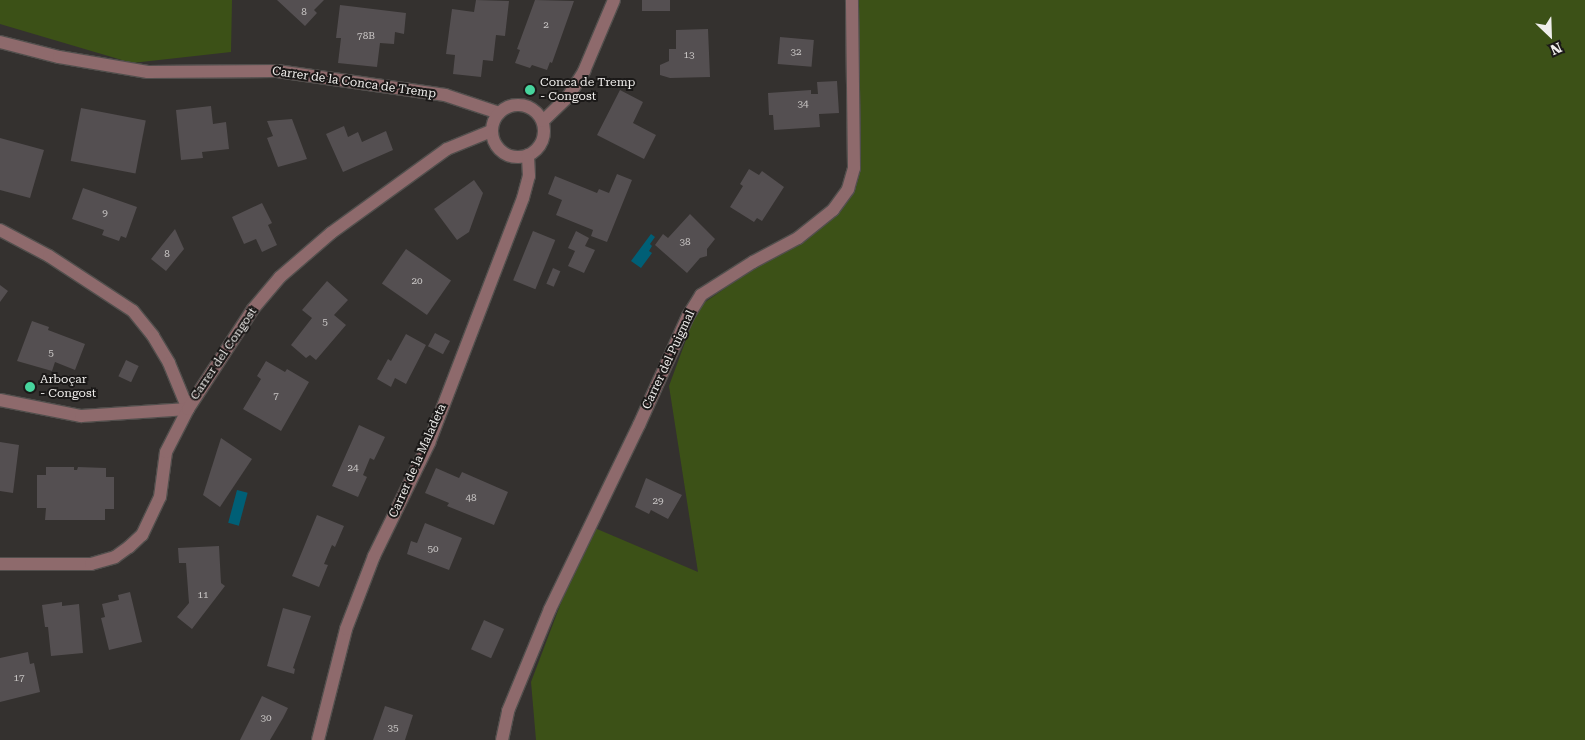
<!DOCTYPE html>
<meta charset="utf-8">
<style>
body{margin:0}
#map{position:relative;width:1585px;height:740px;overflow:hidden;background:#34312f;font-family:"Roboto Serif",serif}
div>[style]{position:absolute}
.green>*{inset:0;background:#3c5117}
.water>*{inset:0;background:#005f76;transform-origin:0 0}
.building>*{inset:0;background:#544f51;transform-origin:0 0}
.roads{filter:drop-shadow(1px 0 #524f4d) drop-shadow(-1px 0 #524f4d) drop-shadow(0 1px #524f4d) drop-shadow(0 -1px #524f4d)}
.minor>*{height:12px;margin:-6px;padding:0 6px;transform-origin:6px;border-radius:6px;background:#8e6a6c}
.minor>.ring{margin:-6px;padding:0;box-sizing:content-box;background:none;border:12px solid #8e6a6c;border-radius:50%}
.dots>*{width:14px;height:14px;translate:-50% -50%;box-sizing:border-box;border:2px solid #1b1918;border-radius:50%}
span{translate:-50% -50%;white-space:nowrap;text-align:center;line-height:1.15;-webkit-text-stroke:4px #1b1918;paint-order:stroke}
.number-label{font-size:10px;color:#c9c6c5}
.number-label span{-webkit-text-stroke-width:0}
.street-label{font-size:12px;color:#f0eeec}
.poi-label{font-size:12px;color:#f0eeec}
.left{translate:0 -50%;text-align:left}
.north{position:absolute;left:1525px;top:10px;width:50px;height:50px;-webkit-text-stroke:4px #1b1918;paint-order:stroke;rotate:156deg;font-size:14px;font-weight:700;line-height:20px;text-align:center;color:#f0eeec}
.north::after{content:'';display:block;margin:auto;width:18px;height:22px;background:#f0eeec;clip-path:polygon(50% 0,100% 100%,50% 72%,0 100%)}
</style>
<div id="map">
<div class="green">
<i style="clip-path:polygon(0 0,232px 0,231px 52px,132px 63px,0 24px)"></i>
<i style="clip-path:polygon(854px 0,1585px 0,1585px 740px,536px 740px,531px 682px,590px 526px,698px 572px,669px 386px,698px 307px,828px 217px,857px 165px,859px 26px)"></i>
</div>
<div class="water">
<i style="clip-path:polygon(651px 234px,655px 237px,650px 244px,652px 246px,649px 251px,652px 253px,641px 268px,631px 261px)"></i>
<i style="left:237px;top:490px;width:11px;height:34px;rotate:15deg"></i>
</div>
<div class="building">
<i style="clip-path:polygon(277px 0,324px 0,314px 10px,317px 13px,305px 26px)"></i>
<i style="clip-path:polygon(476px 0,509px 1px,505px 36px,496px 35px,493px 61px,483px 60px,481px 77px,453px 74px,455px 55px,446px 54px,452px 9px,474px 12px)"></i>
<i style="clip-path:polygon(535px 0,574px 1px,552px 63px,550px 62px,547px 70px,532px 65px,530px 68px,515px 63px,520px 50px,517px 49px)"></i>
<i style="left:642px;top:0;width:28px;height:11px"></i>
<i style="clip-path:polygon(340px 5px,406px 13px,404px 34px,395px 32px,394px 44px,380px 43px,377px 67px,338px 63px,341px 38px,336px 38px)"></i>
<i style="clip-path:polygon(708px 29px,710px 77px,670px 78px,660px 75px,660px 65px,669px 61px,669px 49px,676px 49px,676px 30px)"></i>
<i style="left:780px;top:37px;width:34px;height:27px;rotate:5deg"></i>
<i style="clip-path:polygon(837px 81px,839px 113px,819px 114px,820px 127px,774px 130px,773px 115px,769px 115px,768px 93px,811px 90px,811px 94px,818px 94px,817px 82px)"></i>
<i style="clip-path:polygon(620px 90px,643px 102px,633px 123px,656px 135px,644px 159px,597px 135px)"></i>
<i style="clip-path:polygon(211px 106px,213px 124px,226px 122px,229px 149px,202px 152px,203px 158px,181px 160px,176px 110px)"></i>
<i style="left:81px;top:108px;width:66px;height:54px;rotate:11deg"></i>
<i style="clip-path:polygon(292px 119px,307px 159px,278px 167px,267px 138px,273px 136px,267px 121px)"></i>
<i style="clip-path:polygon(344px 126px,348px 137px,358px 132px,362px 142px,386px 131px,393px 150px,343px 172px,326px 134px)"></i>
<i style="clip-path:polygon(0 138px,44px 150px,30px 198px,0 190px)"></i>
<i style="clip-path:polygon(749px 169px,759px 175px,762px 171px,784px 187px,762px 221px,757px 218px,754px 222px,730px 207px,743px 186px,740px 184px)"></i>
<i style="clip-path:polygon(617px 174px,632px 180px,607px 242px,591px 236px,593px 230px,556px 215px,562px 200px,548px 194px,555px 176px,597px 193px,599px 189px,609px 193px)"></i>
<i style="clip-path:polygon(474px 180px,483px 193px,469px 232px,457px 240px,434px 209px)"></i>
<i style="clip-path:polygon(83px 188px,137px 207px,126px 238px,121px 236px,119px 241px,102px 235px,104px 230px,72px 219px)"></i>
<i style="clip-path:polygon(262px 203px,272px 223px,268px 225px,277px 245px,262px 252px,256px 239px,244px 244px,232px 217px)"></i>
<i style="clip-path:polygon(690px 214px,715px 239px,707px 249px,707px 256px,700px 258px,687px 273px,655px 245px,663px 234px,668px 238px)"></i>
<i style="clip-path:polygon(175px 229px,184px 249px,166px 271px,151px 259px)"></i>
<i style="left:533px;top:231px;width:24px;height:53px;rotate:22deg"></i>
<i style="clip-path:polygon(576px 231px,589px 238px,585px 246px,595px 250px,584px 273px,568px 266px,575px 251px,568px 248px)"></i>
<i style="left:406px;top:249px;width:55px;height:42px;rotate:35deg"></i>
<i style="left:553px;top:268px;width:8px;height:17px;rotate:23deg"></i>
<i style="clip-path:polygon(327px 281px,348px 300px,334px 315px,346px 325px,316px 360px,310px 355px,306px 358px,291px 345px,312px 318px,302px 310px)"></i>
<i style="clip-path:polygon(0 285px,8px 291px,0 302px)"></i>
<i style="clip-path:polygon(32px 321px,49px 327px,48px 330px,85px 344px,75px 370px,55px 362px,52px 371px,17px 361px)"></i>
<i style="left:435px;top:333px;width:17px;height:15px;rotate:28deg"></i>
<i style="clip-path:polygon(406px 334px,426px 345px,406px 384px,395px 378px,391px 387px,377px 379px,388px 359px,391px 361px)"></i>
<i style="left:126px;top:360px;width:14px;height:18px;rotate:25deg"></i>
<i style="clip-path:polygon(266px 361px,285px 372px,287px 369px,309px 382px,281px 431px,243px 409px,261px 379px,257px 376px)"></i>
<i style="clip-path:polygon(359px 425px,385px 437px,374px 460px,370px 458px,363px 475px,367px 477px,358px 497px,332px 486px)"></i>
<i style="clip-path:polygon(221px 438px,252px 459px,220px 507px,203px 495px)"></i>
<i style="clip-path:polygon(0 442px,19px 445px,13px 493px,0 491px)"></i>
<i style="clip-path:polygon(46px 467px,74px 467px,74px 470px,77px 470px,78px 467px,106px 468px,106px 477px,114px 477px,114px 509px,105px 509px,105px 520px,45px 520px,46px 508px,37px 508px,37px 475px,46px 475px)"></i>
<i style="clip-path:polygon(436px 468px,459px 478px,462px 472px,508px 492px,494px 525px,447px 506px,449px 503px,425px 493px)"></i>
<i style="clip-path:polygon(646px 478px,682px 495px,668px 519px,651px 510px,649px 514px,635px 507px)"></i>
<i style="clip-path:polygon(317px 515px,344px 526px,335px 547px,332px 545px,324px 564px,328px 565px,319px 587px,292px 576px)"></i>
<i style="clip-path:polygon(425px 523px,462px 538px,449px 570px,407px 554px,411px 541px,417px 543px)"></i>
<i style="clip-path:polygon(219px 546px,221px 583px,225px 586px,192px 629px,177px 617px,189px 603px,186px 563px,179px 563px,178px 548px)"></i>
<i style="clip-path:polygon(130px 592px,142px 642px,109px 650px,101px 618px,105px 617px,102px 604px,119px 600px,118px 595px)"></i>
<i style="clip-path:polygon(62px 602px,62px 606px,79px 604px,83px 653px,51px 656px,48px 627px,45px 627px,42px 605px)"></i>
<i style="clip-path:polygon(283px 608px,311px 616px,293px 668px,295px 669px,294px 674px,267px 666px)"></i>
<i style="left:484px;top:620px;width:22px;height:32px;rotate:24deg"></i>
<i style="clip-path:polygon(28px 652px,30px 664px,34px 663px,40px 692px,0 702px,0 658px)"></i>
<i style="clip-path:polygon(262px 696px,288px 708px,283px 718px,270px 740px,240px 740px)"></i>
<i style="clip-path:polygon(385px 706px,413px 715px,405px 740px,373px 740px)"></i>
</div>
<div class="roads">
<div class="minor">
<i style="left:0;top:42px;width:61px;rotate:14.3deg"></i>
<i style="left:59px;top:57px;width:90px;rotate:9.6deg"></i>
<i style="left:148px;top:72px;width:129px;rotate:-0.4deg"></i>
<i style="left:277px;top:71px;width:170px;rotate:8.1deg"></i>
<i style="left:445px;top:95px;width:57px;rotate:18.4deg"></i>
<i class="ring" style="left:492px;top:105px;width:40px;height:40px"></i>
<i style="left:543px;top:121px;width:35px;rotate:-44deg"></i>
<i style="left:568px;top:97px;width:31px;rotate:-58deg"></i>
<i style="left:584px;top:71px;width:77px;rotate:-67.1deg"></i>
<i style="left:0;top:230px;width:55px;rotate:28deg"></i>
<i style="left:49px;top:256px;width:100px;rotate:33.2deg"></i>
<i style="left:133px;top:311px;width:32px;rotate:51deg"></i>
<i style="left:153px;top:336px;width:31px;rotate:59deg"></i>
<i style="left:169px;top:363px;width:50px;rotate:67.6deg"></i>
<i style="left:0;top:400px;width:83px;rotate:11.2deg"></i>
<i style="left:81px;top:416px;width:107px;rotate:-3.7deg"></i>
<i style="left:0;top:564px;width:91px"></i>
<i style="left:91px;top:564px;width:25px;rotate:-16deg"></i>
<i style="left:115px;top:557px;width:17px;rotate:-36deg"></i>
<i style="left:129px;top:547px;width:18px;rotate:-43deg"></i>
<i style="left:142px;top:535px;width:42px;rotate:-64.7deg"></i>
<i style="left:160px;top:497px;width:45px;rotate:-82.4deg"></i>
<i style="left:166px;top:452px;width:48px;rotate:-62.9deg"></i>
<i style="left:188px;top:409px;width:119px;rotate:-57deg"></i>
<i style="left:253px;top:309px;width:42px;rotate:-49.8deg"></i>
<i style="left:280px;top:277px;width:67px;rotate:-40.8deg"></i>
<i style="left:331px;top:233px;width:143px;rotate:-35.9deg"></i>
<i style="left:447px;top:149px;width:48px;rotate:-22.2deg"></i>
<i style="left:318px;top:740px;width:114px;rotate:-75.8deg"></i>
<i style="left:346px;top:629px;width:78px;rotate:-69deg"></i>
<i style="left:374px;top:556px;width:126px;rotate:-64deg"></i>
<i style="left:429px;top:443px;width:262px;rotate:-69deg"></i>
<i style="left:523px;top:198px;width:23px;rotate:-75deg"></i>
<i style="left:529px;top:176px;width:21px;rotate:-93deg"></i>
<i style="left:502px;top:740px;width:30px;rotate:-78deg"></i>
<i style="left:508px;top:711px;width:110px;rotate:-67.6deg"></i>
<i style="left:550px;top:609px;width:204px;rotate:-64.2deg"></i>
<i style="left:639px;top:425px;width:120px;rotate:-65.8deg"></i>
<i style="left:688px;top:316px;width:25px;rotate:-58deg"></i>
<i style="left:701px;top:295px;width:62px;rotate:-32.4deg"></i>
<i style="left:753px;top:262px;width:51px;rotate:-28.1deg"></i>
<i style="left:798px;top:238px;width:45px;rotate:-38.7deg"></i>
<i style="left:833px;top:210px;width:26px;rotate:-54deg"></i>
<i style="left:848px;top:189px;width:22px;rotate:-74deg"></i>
<i style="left:854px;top:168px;width:168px;rotate:-90.7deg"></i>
</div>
</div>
<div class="dots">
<i style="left:530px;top:90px;background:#47d49d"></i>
<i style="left:30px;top:387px;background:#47d49d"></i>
</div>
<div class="number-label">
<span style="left:304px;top:12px">8</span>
<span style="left:546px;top:25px">2</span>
<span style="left:366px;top:36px">78B</span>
<span style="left:796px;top:52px">32</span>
<span style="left:689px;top:55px">13</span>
<span style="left:803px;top:104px">34</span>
<span style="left:105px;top:213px">9</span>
<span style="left:685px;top:242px">38</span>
<span style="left:167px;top:254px">8</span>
<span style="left:417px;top:281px">20</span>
<span style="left:325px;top:322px">5</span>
<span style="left:51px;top:353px">5</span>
<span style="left:276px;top:396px">7</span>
<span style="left:353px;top:468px">24</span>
<span style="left:471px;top:498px">48</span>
<span style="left:658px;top:501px">29</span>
<span style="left:433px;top:549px">50</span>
<span style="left:203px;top:595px">11</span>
<span style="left:19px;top:678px">17</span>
<span style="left:266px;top:718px">30</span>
<span style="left:393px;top:728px">35</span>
</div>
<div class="street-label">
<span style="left:354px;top:83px;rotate:8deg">Carrer de la Conca de Tremp</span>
<span style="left:224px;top:354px;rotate:-56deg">Carrer del Congost</span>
<span style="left:669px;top:360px;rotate:-65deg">Carrer del Puigmal</span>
<span style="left:418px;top:461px;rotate:-66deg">Carrer de la Maladeta</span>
</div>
<div class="poi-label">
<span class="left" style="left:540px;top:90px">Conca de Tremp<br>- Congost</span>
<span class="left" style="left:40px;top:387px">Arboçar<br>- Congost</span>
</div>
<div class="north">N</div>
</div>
